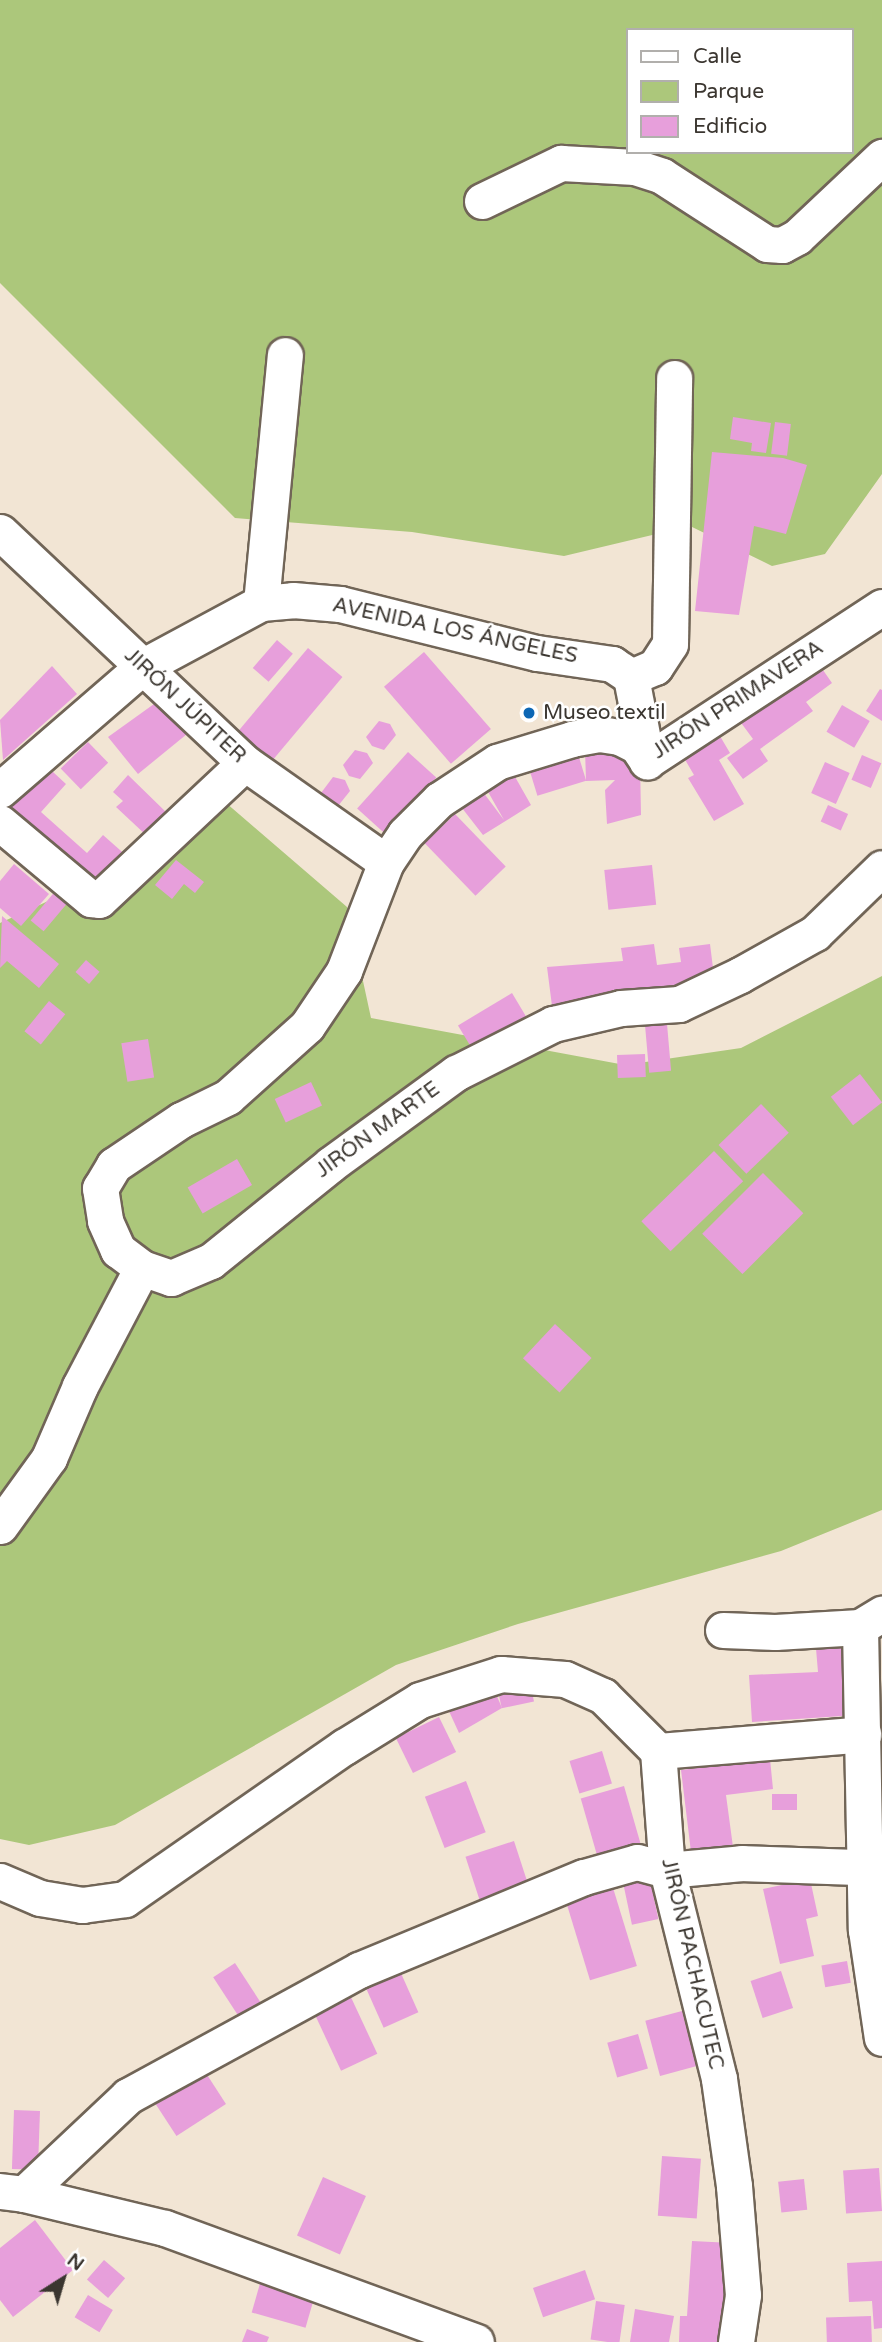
<!DOCTYPE html>
<meta charset="utf-8">
<style>
body{margin:0}
#map{position:relative;width:882px;height:2342px;overflow:hidden;background:#f2e5d4;font-family:"Varela Round",sans-serif}
div>[style]{position:absolute}
.green>*{inset:0;background:#acc77b}
.building>*{inset:0;background:#e79fdb;transform-origin:0 0}
.roads{filter:drop-shadow(2px 0 #716557) drop-shadow(-2px 0 #716557) drop-shadow(0 2px #716557) drop-shadow(0 -2px #716557)}
.minor>*{height:35px;margin:-17.5px;padding:0 17.5px;transform-origin:17.5px;border-radius:17.5px;background:#fff}
.dots>*{width:19px;height:19px;translate:-50% -50%;box-sizing:border-box;border:4px solid #fff;border-radius:50%}
span{translate:-50% -50%;white-space:nowrap;text-align:center;line-height:1.15;-webkit-text-stroke:5px #fff;paint-order:stroke}
.street-label{font-size:21px;color:#3b3630}
.poi-label{font-size:21px;color:#3b3630}
.left{translate:0 -50%;text-align:left}
.legend{position:absolute;left:626px;top:28px;width:228px;height:126px;box-sizing:border-box;background:#fff;border:2px solid #b1afac;margin:0;padding:9px 12px;list-style:none;font-size:21px;color:#3b3630}
.legend li{display:flex;align-items:center;gap:14px;height:35px}
.legend b{width:35px;border:2px solid #b1afac}
.north{position:absolute;left:28px;top:2244px;width:70px;height:70px;-webkit-text-stroke:5px #fff;paint-order:stroke;rotate:37deg;font-size:19px;font-weight:700;line-height:28px;text-align:center;color:#3b3630}
.north::after{content:'';display:block;margin:auto;width:24px;height:32px;background:#3b3630;clip-path:polygon(50% 0,100% 100%,50% 72%,0 100%)}
</style>
<div id="map">
<div class="green">
<i style="clip-path:polygon(evenodd,0 0,882px 0,882px 474px,825px 554px,772px 566px,690px 526px,564px 556px,412px 532px,235px 518px,0 283px,0 0,628px 30px,852px 30px,852px 152px,628px 152px,628px 30px)"></i>
<i style="clip-path:polygon(211px 790px,347px 907px,371px 1018px,625px 1065px,741px 1048px,882px 976px,882px 1510px,781px 1551px,518px 1624px,396px 1665px,115px 1825px,29px 1845px,0 1839px,0 923px,103px 876px)"></i>
</div>
<div class="building">
<i style="clip-path:polygon(733px 417px,771px 423px,766px 453px,751px 451px,752px 443px,730px 439px)"></i>
<i style="left:775px;top:422px;width:16px;height:32px;rotate:7deg"></i>
<i style="clip-path:polygon(712px 452px,783px 458px,807px 465px,786px 534px,754px 526px,739px 615px,695px 611px)"></i>
<i style="left:277px;top:640px;width:21px;height:37px;rotate:41deg"></i>
<i style="left:308px;top:648px;width:45px;height:121px;rotate:40deg"></i>
<i style="left:424px;top:652px;width:102px;height:53px;rotate:49deg"></i>
<i style="clip-path:polygon(816px 660px,832px 683px,806px 702px,813px 711px,760px 749px,768px 761px,743px 779px,727px 758px,753px 739px,736px 716px)"></i>
<i style="clip-path:polygon(52px 666px,77px 694px,3px 760px,0 720px)"></i>
<i style="clip-path:polygon(880px 689px,882px 690px,882px 721px,866px 711px)"></i>
<i style="clip-path:polygon(154px 704px,187px 734px,138px 774px,108px 737px)"></i>
<i style="left:842px;top:705px;width:32px;height:31px;rotate:30deg"></i>
<i style="clip-path:polygon(379px 721px,390px 724px,396px 735px,384px 750px,372px 746px,366px 737px)"></i>
<i style="clip-path:polygon(717px 731px,730px 753px,719px 760px,744px 804px,714px 821px,688px 778px,694px 775px,680px 751px)"></i>
<i style="left:88px;top:742px;width:29px;height:38px;rotate:46deg"></i>
<i style="clip-path:polygon(614px 748px,640px 761px,641px 815px,607px 824px,605px 790px,615px 780px,586px 781px,585px 749px)"></i>
<i style="clip-path:polygon(355px 750px,367px 753px,373px 763px,360px 779px,349px 776px,343px 765px)"></i>
<i style="left:408px;top:752px;width:38px;height:76px;rotate:42deg"></i>
<i style="left:578px;top:754px;width:28px;height:51px;rotate:73deg"></i>
<i style="left:862px;top:755px;width:21px;height:27px;rotate:23deg"></i>
<i style="clip-path:polygon(39px 759px,66px 784px,41px 812px,87px 853px,103px 835px,129px 858px,96px 893px,0 807px)"></i>
<i style="left:825px;top:762px;width:27px;height:34px;rotate:24deg"></i>
<i style="clip-path:polygon(128px 775px,168px 814px,147px 836px,116px 807px,123px 801px,113px 792px)"></i>
<i style="clip-path:polygon(514px 775px,531px 805px,483px 835px,462px 808px,483px 792px,504px 820px,487px 790px)"></i>
<i style="clip-path:polygon(333px 777px,345px 780px,350px 791px,338px 806px,326px 803px,321px 793px)"></i>
<i style="left:828px;top:805px;width:22px;height:18px;rotate:24deg"></i>
<i style="left:455px;top:814px;width:73px;height:42px;rotate:46deg"></i>
<i style="clip-path:polygon(176px 860px,204px 882px,195px 893px,184px 884px,172px 899px,155px 885px)"></i>
<i style="clip-path:polygon(14px 864px,49px 894px,21px 926px,0 908px,0 881px)"></i>
<i style="left:652px;top:865px;width:40px;height:48px;rotate:84deg"></i>
<i style="left:57px;top:889px;width:17px;height:41px;rotate:40deg"></i>
<i style="clip-path:polygon(2px 916px,59px 964px,39px 988px,7px 961px,0 968px)"></i>
<i style="clip-path:polygon(654px 944px,657px 965px,681px 962px,679px 948px,710px 944px,715px 984px,552px 1006px,547px 967px,623px 961px,621px 948px)"></i>
<i style="left:86px;top:960px;width:18px;height:16px;rotate:41deg"></i>
<i style="left:512px;top:993px;width:27px;height:63px;rotate:59deg"></i>
<i style="left:49px;top:1001px;width:21px;height:39px;rotate:39deg"></i>
<i style="left:667px;top:1024px;width:47px;height:22px;rotate:85deg"></i>
<i style="left:148px;top:1039px;width:39px;height:27px;rotate:81deg"></i>
<i style="left:645px;top:1054px;width:23px;height:28px;rotate:88deg"></i>
<i style="left:860px;top:1074px;width:36px;height:37px;rotate:52deg"></i>
<i style="left:311px;top:1082px;width:26px;height:40px;rotate:65deg"></i>
<i style="left:761px;top:1104px;width:40px;height:59px;rotate:46deg"></i>
<i style="left:714px;top:1151px;width:42px;height:101px;rotate:46deg"></i>
<i style="left:237px;top:1159px;width:30px;height:57px;rotate:60deg"></i>
<i style="left:763px;top:1173px;width:57px;height:86px;rotate:45deg"></i>
<i style="left:555px;top:1324px;width:50px;height:47px;rotate:43deg"></i>
<i style="clip-path:polygon(853px 1636px,858px 1715px,752px 1722px,749px 1675px,818px 1672px,815px 1637px)"></i>
<i style="left:529px;top:1678px;width:24px;height:33px;rotate:78deg"></i>
<i style="clip-path:polygon(493px 1687px,502px 1708px,459px 1733px,448px 1709px)"></i>
<i style="left:439px;top:1717px;width:39px;height:48px;rotate:64deg"></i>
<i style="left:602px;top:1751px;width:34px;height:34px;rotate:73deg"></i>
<i style="clip-path:polygon(770px 1759px,773px 1789px,726px 1795px,733px 1847px,691px 1852px,681px 1770px)"></i>
<i style="left:466px;top:1781px;width:55px;height:44px;rotate:69deg"></i>
<i style="left:624px;top:1786px;width:62px;height:45px;rotate:74deg"></i>
<i style="left:797px;top:1794px;width:16px;height:25px;rotate:90deg"></i>
<i style="left:514px;top:1841px;width:49px;height:51px;rotate:72deg"></i>
<i style="left:649px;top:1875px;width:45px;height:27px;rotate:78deg"></i>
<i style="left:610px;top:1878px;width:92px;height:49px;rotate:73deg"></i>
<i style="clip-path:polygon(810px 1879px,818px 1916px,806px 1919px,814px 1956px,780px 1964px,763px 1889px)"></i>
<i style="left:847px;top:1961px;width:22px;height:26px;rotate:80deg"></i>
<i style="left:396px;top:1962px;width:55px;height:38px;rotate:66deg"></i>
<i style="left:235px;top:1963px;width:55px;height:26px;rotate:57deg"></i>
<i style="left:781px;top:1971px;width:39px;height:32px;rotate:72deg"></i>
<i style="left:349px;top:1993px;width:67px;height:40px;rotate:65deg"></i>
<i style="left:682px;top:2011px;width:57px;height:38px;rotate:75deg"></i>
<i style="left:638px;top:2034px;width:36px;height:32px;rotate:74deg"></i>
<i style="left:202px;top:2067px;width:44px;height:59px;rotate:57deg"></i>
<i style="left:14px;top:2110px;width:26px;height:59px;rotate:2deg"></i>
<i style="left:662px;top:2156px;width:39px;height:60px;rotate:4deg"></i>
<i style="left:879px;top:2168px;width:43px;height:36px;rotate:86deg"></i>
<i style="left:323px;top:2177px;width:47px;height:64px;rotate:24deg"></i>
<i style="left:804px;top:2179px;width:31px;height:26px;rotate:84deg"></i>
<i style="clip-path:polygon(35px 2220px,73px 2270px,13px 2317px,0 2300px,0 2248px)"></i>
<i style="clip-path:polygon(692px 2241px,732px 2243px,726px 2342px,679px 2342px,680px 2316px,687px 2316px)"></i>
<i style="left:104px;top:2260px;width:28px;height:26px;rotate:41deg"></i>
<i style="clip-path:polygon(882px 2261px,882px 2328px,874px 2329px,872px 2301px,849px 2302px,847px 2263px)"></i>
<i style="left:585px;top:2270px;width:31px;height:55px;rotate:71deg"></i>
<i style="left:263px;top:2273px;width:56px;height:41px;rotate:16deg"></i>
<i style="left:88px;top:2295px;width:29px;height:26px;rotate:31deg"></i>
<i style="left:596px;top:2301px;width:29px;height:39px;rotate:8deg"></i>
<i style="clip-path:polygon(635px 2309px,674px 2316px,669px 2342px,630px 2342px)"></i>
<i style="left:871px;top:2316px;width:26px;height:45px;rotate:88deg"></i>
<i style="clip-path:polygon(247px 2329px,269px 2337px,267px 2342px,242px 2342px)"></i>
</div>
<div class="roads">
<div class="minor">
<i style="left:482px;top:201px;width:88px;rotate:-25.7deg"></i>
<i style="left:561px;top:163px;width:74px;rotate:3.1deg"></i>
<i style="left:635px;top:167px;width:28px;rotate:18deg"></i>
<i style="left:662px;top:176px;width:125px;rotate:32.9deg"></i>
<i style="left:767px;top:244px;width:15px;rotate:4deg"></i>
<i style="left:782px;top:245px;width:17px;rotate:-28deg"></i>
<i style="left:797px;top:237px;width:117px;rotate:-43.3deg"></i>
<i style="left:0;top:532px;width:337px;rotate:43.3deg"></i>
<i style="left:245px;top:763px;width:172px;rotate:35.1deg"></i>
<i style="left:261px;top:603px;width:249px;rotate:-84.5deg"></i>
<i style="left:882px;top:607px;width:281px;rotate:146.8deg"></i>
<i style="left:647px;top:761px;width:18px;rotate:-124deg"></i>
<i style="left:637px;top:746px;width:20px;rotate:-153deg"></i>
<i style="left:619px;top:737px;width:20px;rotate:-171deg"></i>
<i style="left:599px;top:734px;width:27px;rotate:170deg"></i>
<i style="left:572px;top:739px;width:78px;rotate:163deg"></i>
<i style="left:497px;top:762px;width:69px;rotate:146.8deg"></i>
<i style="left:439px;top:800px;width:48px;rotate:135deg"></i>
<i style="left:405px;top:834px;width:34px;rotate:124deg"></i>
<i style="left:386px;top:862px;width:117px;rotate:111.1deg"></i>
<i style="left:344px;top:971px;width:66px;rotate:123.9deg"></i>
<i style="left:307px;top:1026px;width:106px;rotate:138.1deg"></i>
<i style="left:228px;top:1097px;width:52px;rotate:153.9deg"></i>
<i style="left:181px;top:1120px;width:81px;rotate:146.1deg"></i>
<i style="left:114px;top:1165px;width:27px;rotate:121deg"></i>
<i style="left:100px;top:1188px;width:33px;rotate:81deg"></i>
<i style="left:105px;top:1221px;width:32px;rotate:66deg"></i>
<i style="left:118px;top:1250px;width:30px;rotate:37deg"></i>
<i style="left:142px;top:1268px;width:31px;rotate:19deg"></i>
<i style="left:171px;top:1278px;width:43px;rotate:-23deg"></i>
<i style="left:211px;top:1261px;width:154px;rotate:-38.9deg"></i>
<i style="left:331px;top:1164px;width:155px;rotate:-36.1deg"></i>
<i style="left:456px;top:1073px;width:109px;rotate:-26.8deg"></i>
<i style="left:553px;top:1024px;width:70px;rotate:-13.2deg"></i>
<i style="left:621px;top:1008px;width:58px;rotate:-3.9deg"></i>
<i style="left:679px;top:1004px;width:68px;rotate:-25.4deg"></i>
<i style="left:740px;top:975px;width:86px;rotate:-29.2deg"></i>
<i style="left:815px;top:933px;width:93px;rotate:-44.1deg"></i>
<i style="left:631px;top:677px;width:26px;rotate:-23deg"></i>
<i style="left:655px;top:667px;width:27px;rotate:-57deg"></i>
<i style="left:670px;top:644px;width:266px;rotate:-89.1deg"></i>
<i style="left:0;top:790px;width:188px;rotate:-40.9deg"></i>
<i style="left:142px;top:667px;width:135px;rotate:-28.3deg"></i>
<i style="left:261px;top:603px;width:32px;rotate:-5deg"></i>
<i style="left:293px;top:600px;width:47px;rotate:4.9deg"></i>
<i style="left:340px;top:604px;width:203px;rotate:14deg"></i>
<i style="left:537px;top:653px;width:76px;rotate:8.3deg"></i>
<i style="left:612px;top:664px;width:23px;rotate:34deg"></i>
<i style="left:631px;top:677px;width:86px;rotate:79.2deg"></i>
<i style="left:0;top:823px;width:119px;rotate:39.9deg"></i>
<i style="left:91px;top:899px;width:8px;rotate:7deg"></i>
<i style="left:99px;top:900px;width:200px;rotate:-43.2deg"></i>
<i style="left:0;top:1526px;width:84px;rotate:-54.2deg"></i>
<i style="left:49px;top:1458px;width:78px;rotate:-66.7deg"></i>
<i style="left:80px;top:1386px;width:133px;rotate:-62.3deg"></i>
<i style="left:860px;top:1627px;width:303px;rotate:88.9deg"></i>
<i style="left:866px;top:1930px;width:109px;rotate:81.6deg"></i>
<i style="left:723px;top:1630px;width:52px;rotate:2.2deg"></i>
<i style="left:775px;top:1632px;width:85px;rotate:-3.4deg"></i>
<i style="left:860px;top:1627px;width:26px;rotate:-31deg"></i>
<i style="left:658px;top:1751px;width:206px;rotate:-4.7deg"></i>
<i style="left:0;top:1881px;width:43px;rotate:23deg"></i>
<i style="left:40px;top:1898px;width:43px;rotate:9.5deg"></i>
<i style="left:82px;top:1905px;width:43px;rotate:-7.9deg"></i>
<i style="left:125px;top:1899px;width:267px;rotate:-34.8deg"></i>
<i style="left:344px;top:1747px;width:89px;rotate:-31.7deg"></i>
<i style="left:420px;top:1700px;width:85px;rotate:-17.8deg"></i>
<i style="left:501px;top:1674px;width:64px;rotate:4.5deg"></i>
<i style="left:565px;top:1679px;width:42px;rotate:24.1deg"></i>
<i style="left:603px;top:1696px;width:78px;rotate:45deg"></i>
<i style="left:658px;top:1751px;width:119px;rotate:85.7deg"></i>
<i style="left:667px;top:1870px;width:215px;rotate:76deg"></i>
<i style="left:719px;top:2079px;width:108px;rotate:82deg"></i>
<i style="left:734px;top:2186px;width:109px;rotate:85.3deg"></i>
<i style="left:743px;top:2295px;width:48px;rotate:98.5deg"></i>
<i style="left:0;top:2191px;width:24px;rotate:7deg"></i>
<i style="left:24px;top:2194px;width:143px;rotate:-43.3deg"></i>
<i style="left:128px;top:2096px;width:263px;rotate:-28.6deg"></i>
<i style="left:359px;top:1970px;width:243px;rotate:-22.5deg"></i>
<i style="left:584px;top:1877px;width:55px;rotate:-15.8deg"></i>
<i style="left:637px;top:1862px;width:31px;rotate:15deg"></i>
<i style="left:667px;top:1870px;width:75px;rotate:-5.3deg"></i>
<i style="left:742px;top:1863px;width:140px;rotate:2deg"></i>
<i style="left:24px;top:2194px;width:145px;rotate:13.6deg"></i>
<i style="left:165px;top:2228px;width:331px;rotate:20.1deg"></i>
</div>
</div>
<div class="dots">
<i style="left:529px;top:713px;background:#0d67b4"></i>
</div>
<div class="street-label">
<span style="left:455px;top:631px;rotate:12deg">AVENIDA LOS ÁNGELES</span>
<span style="left:738px;top:700px;rotate:-33deg">JIRÓN PRIMAVERA</span>
<span style="left:185px;top:706px;rotate:43deg">JIRÓN JÚPITER</span>
<span style="left:378px;top:1130px;rotate:-36deg">JIRÓN MARTE</span>
<span style="left:692px;top:1964px;rotate:77deg">JIRÓN PACHACUTEC</span>
</div>
<div class="poi-label">
<span class="left" style="left:543px;top:713px">Museo textil</span>
</div>
<ul class="legend">
<li><b style="height:9px;background:#fff"></b>Calle</li>
<li><b style="height:19px;background:#acc77b"></b>Parque</li>
<li><b style="height:19px;background:#e79fdb"></b>Edificio</li>
</ul>
<div class="north">N</div>
</div>
